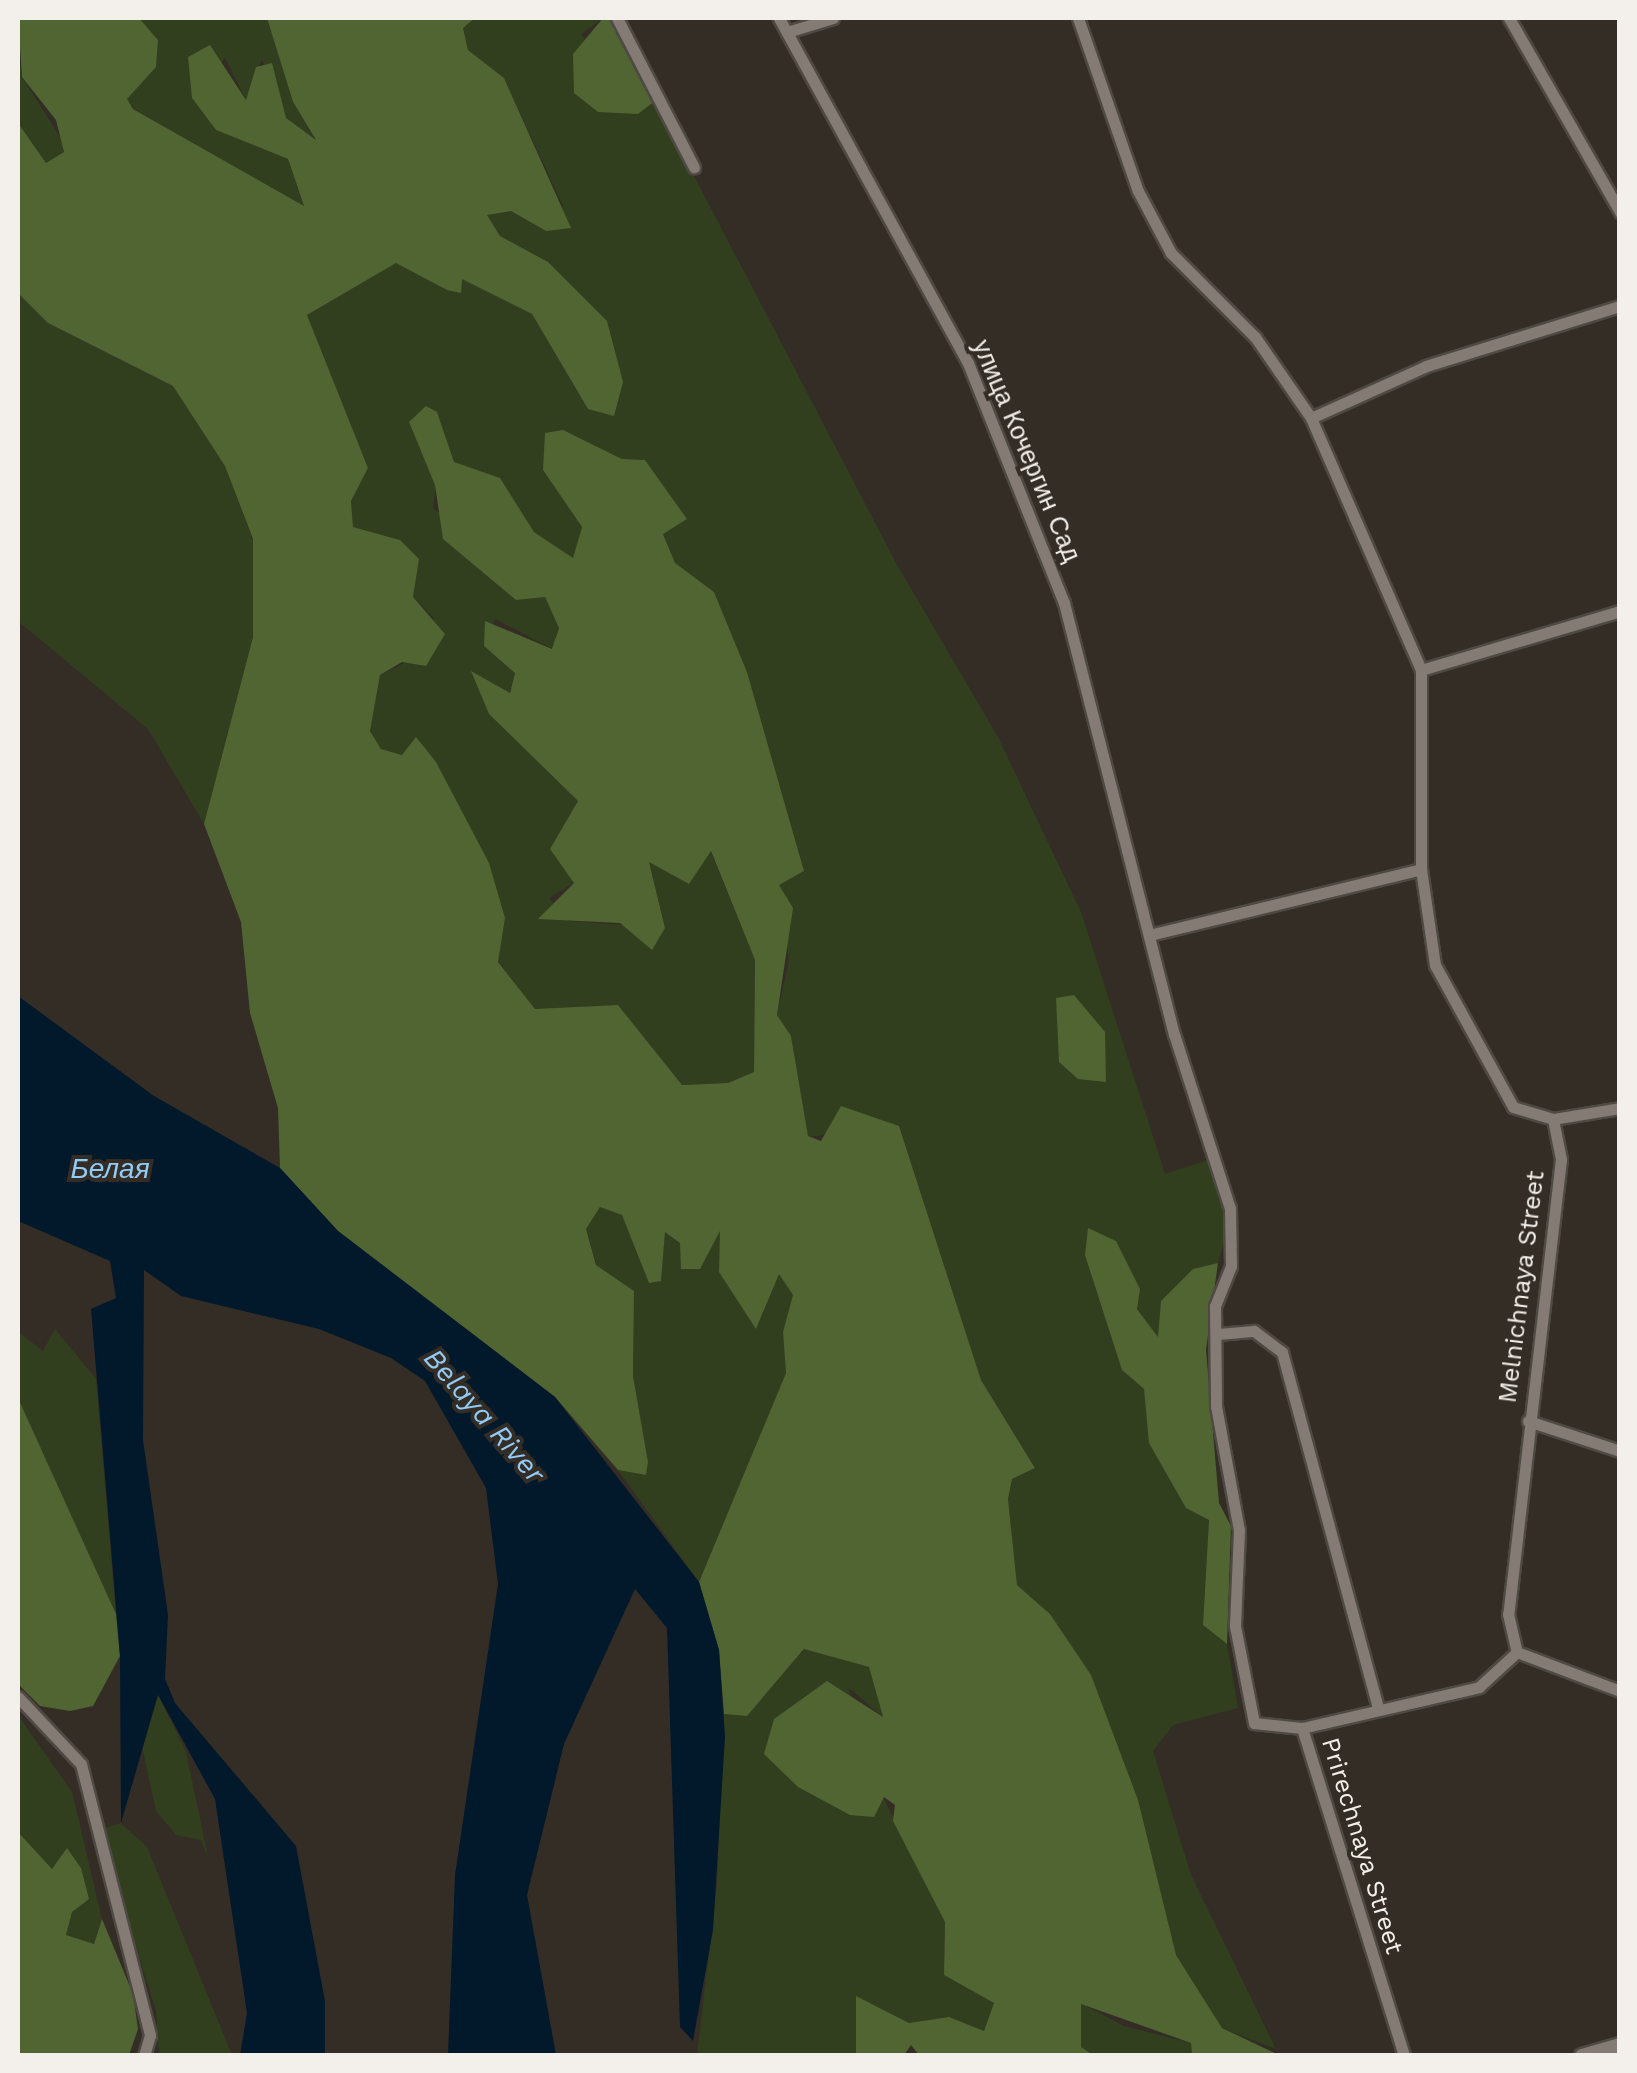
<!DOCTYPE html>
<meta charset="utf-8">
<style>
body{margin:0}
#map{position:relative;width:1637px;height:2073px;overflow:hidden;background:#342d26;font-family:"Work Sans",sans-serif}
div>[style]{position:absolute}
.green>*{inset:0;background:#313f1f}
.forest>*{inset:0;background:#506532}
.water>*{inset:0;background:#01192a}
.roads{filter:drop-shadow(2px 0 #4f4944) drop-shadow(-2px 0 #4f4944) drop-shadow(0 2px #4f4944) drop-shadow(0 -2px #4f4944)}
.minor>*{height:11px;margin:-5.5px;padding:0 5.5px;transform-origin:5.5px;border-radius:5.5px;background:#847c74}
.tertiary>*{height:14px;margin:-7px;padding:0 7px;transform-origin:7px;border-radius:7px;background:#847c74}
span{translate:-50% -50%;white-space:nowrap;text-align:center;line-height:1.15;-webkit-text-stroke:8px #342d26;paint-order:stroke}
.street-label{font-size:25px;color:#f3efea}
.water-label{font-size:28px;color:#91cbf7;font-style:italic}
.frame{position:absolute;inset:0;border:20px solid #f3efea;pointer-events:none}
</style>
<div id="map">
<div class="green">
<i style="clip-path:polygon(139px 18px,267px 18px,293px 102px,316px 141px,286px 118px,262px 59px,246px 100px,225px 58px,192px 97px,216px 130px,288px 159px,304px 207px,134px 109px,126px 99px,156px 67px,158px 40px)"></i>
<i style="clip-path:polygon(475px 18px,603px 18px,581px 34px,638px 114px,655px 101px,896px 563px,998px 737px,1081px 912px,1165px 1174px,1211px 1159px,1228px 1229px,1218px 1263px,1193px 1269px,1159px 1339px,1137px 1308px,1122px 1370px,1144px 1389px,1186px 1508px,1209px 1520px,1203px 1625px,1227px 1644px,1238px 1708px,1173px 1725px,1153px 1751px,1191px 1875px,1276px 2049px,1222px 2028px,1176px 1955px,1050px 1614px,1017px 1585px,1008px 1500px,1012px 1479px,1035px 1467px,981px 1380px,899px 1126px,808px 1137px,791px 1036px,777px 1015px,789px 960px,778px 885px,804px 871px,747px 672px,714px 592px,675px 564px,663px 533px,687px 519px,645px 460px,622px 459px,563px 431px,543px 470px,582px 527px,574px 559px,534px 532px,500px 479px,454px 462px,437px 412px,409px 422px,436px 485px,433px 508px,545px 597px,559px 628px,553px 649px,495px 619px,484px 646px,515px 673px,509px 694px,473px 673px,489px 714px,578px 801px,565px 868px,574px 883px,549px 898px,569px 921px,665px 928px,649px 861px,689px 884px,710px 850px,755px 960px,754px 1072px,728px 1083px,681px 1085px,618px 1005px,535px 1010px,498px 961px,505px 918px,417px 738px,403px 755px,381px 749px,370px 731px,380px 675px,426px 652px,434px 618px,413px 597px,400px 540px,353px 527px,351px 501px,368px 468px,307px 315px,396px 263px,461px 278px,532px 314px,588px 409px,548px 262px,500px 236px,486px 214px,511px 211px,546px 231px,563px 206px,504px 78px,468px 50px,463px 28px)"></i>
<i style="clip-path:polygon(18px 46px,22px 77px,62px 140px,64px 152px,46px 163px,18px 123px)"></i>
<i style="clip-path:polygon(18px 293px,48px 323px,173px 386px,225px 466px,253px 540px,253px 637px,204px 824px,148px 729px,18px 621px)"></i>
<i style="clip-path:polygon(600px 1207px,622px 1215px,661px 1280px,665px 1231px,680px 1243px,721px 1228px,756px 1329px,779px 1273px,794px 1295px,783px 1332px,786px 1373px,699px 1582px,618px 1470px,646px 1475px,648px 1462px,633px 1376px,634px 1291px,597px 1266px,586px 1229px)"></i>
<i style="clip-path:polygon(55px 1329px,96px 1379px,116px 1614px,18px 1398px,18px 1332px,43px 1351px)"></i>
<i style="clip-path:polygon(805px 1649px,869px 1667px,883px 1717px,848px 1687px,883px 1797px,945px 1922px,944px 1975px,994px 2003px,984px 2031px,949px 2017px,909px 2023px,857px 1997px,856px 2055px,697px 2055px,717px 1886px,724px 1714px,747px 1715px)"></i>
<i style="clip-path:polygon(158px 1694px,186px 1752px,208px 1857px,201px 1840px,176px 1835px,156px 1811px,141px 1742px)"></i>
<i style="clip-path:polygon(18px 1715px,72px 1792px,102px 1919px,94px 1944px,66px 1935px,81px 1868px,68px 1849px,52px 1870px,18px 1832px)"></i>
<i style="clip-path:polygon(121px 1823px,147px 1847px,232px 2055px,159px 2055px,156px 2011px,99px 1830px)"></i>
<i style="clip-path:polygon(1080px 2003px,1124px 2026px,1191px 2043px,1192px 2055px,1093px 2055px,1081px 2047px)"></i>
</div>
<div class="forest">
<i style="clip-path:polygon(18px 18px,139px 18px,158px 40px,156px 67px,127px 99px,133px 109px,304px 206px,288px 159px,216px 130px,192px 98px,188px 57px,210px 45px,246px 100px,256px 67px,272px 63px,286px 118px,316px 140px,293px 102px,267px 18px,475px 18px,463px 28px,468px 50px,504px 78px,571px 228px,546px 231px,511px 211px,487px 215px,500px 236px,548px 262px,607px 321px,623px 382px,614px 416px,588px 409px,532px 314px,462px 279px,461px 293px,447px 290px,396px 263px,307px 315px,368px 468px,351px 501px,353px 527px,400px 540px,419px 559px,413px 597px,445px 634px,426px 666px,402px 662px,380px 675px,370px 731px,381px 749px,402px 755px,416px 737px,436px 762px,489px 863px,505px 918px,498px 962px,535px 1009px,618px 1005px,682px 1085px,728px 1083px,754px 1072px,755px 960px,711px 851px,689px 884px,649px 862px,665px 928px,652px 950px,620px 923px,538px 919px,574px 883px,550px 849px,578px 801px,489px 714px,471px 671px,510px 693px,515px 673px,484px 646px,485px 621px,552px 649px,559px 628px,545px 597px,516px 600px,443px 539px,435px 485px,409px 422px,426px 406px,437px 412px,454px 462px,500px 478px,534px 532px,573px 558px,582px 527px,543px 470px,545px 433px,563px 430px,622px 459px,645px 460px,687px 519px,663px 534px,675px 563px,714px 592px,747px 672px,804px 871px,779px 885px,793px 908px,777px 1015px,791px 1036px,808px 1136px,821px 1141px,841px 1106px,899px 1126px,981px 1380px,1035px 1468px,1012px 1479px,1008px 1499px,1017px 1585px,1050px 1614px,1091px 1675px,1138px 1800px,1176px 1955px,1222px 2028px,1279px 2055px,1192px 2055px,1191px 2043px,1081px 2004px,1081px 2047px,1093px 2055px,919px 2055px,911px 2045px,904px 2055px,856px 2055px,856px 1996px,909px 2023px,949px 2017px,984px 2031px,994px 2003px,944px 1975px,945px 1922px,893px 1821px,895px 1805px,884px 1797px,874px 1817px,850px 1815px,798px 1787px,764px 1754px,774px 1719px,827px 1681px,883px 1717px,869px 1667px,804px 1649px,747px 1716px,724px 1714px,719px 1650px,699px 1582px,786px 1373px,783px 1332px,793px 1295px,779px 1274px,756px 1329px,719px 1272px,720px 1231px,700px 1269px,681px 1269px,680px 1243px,665px 1232px,661px 1281px,649px 1283px,622px 1215px,600px 1207px,586px 1229px,596px 1265px,634px 1291px,633px 1376px,648px 1462px,646px 1475px,618px 1470px,555px 1397px,338px 1231px,280px 1168px,278px 1108px,250px 1013px,241px 922px,204px 824px,253px 637px,253px 539px,225px 466px,173px 386px,48px 323px,18px 293px,18px 123px,46px 163px,64px 152px,56px 120px,22px 77px)"></i>
<i style="clip-path:polygon(603px 18px,611px 18px,655px 101px,638px 114px,598px 112px,574px 93px,573px 54px)"></i>
<i style="clip-path:polygon(1074px 995px,1105px 1032px,1106px 1082px,1078px 1079px,1059px 1062px,1056px 998px)"></i>
<i style="clip-path:polygon(1088px 1228px,1116px 1241px,1140px 1289px,1137px 1309px,1158px 1337px,1161px 1301px,1193px 1269px,1218px 1263px,1206px 1350px,1219px 1503px,1231px 1526px,1227px 1644px,1203px 1625px,1209px 1520px,1186px 1508px,1149px 1443px,1144px 1389px,1122px 1370px,1085px 1255px)"></i>
<i style="clip-path:polygon(18px 1398px,116px 1614px,120px 1656px,93px 1706px,70px 1711px,40px 1706px,18px 1684px)"></i>
<i style="clip-path:polygon(18px 1832px,52px 1869px,67px 1848px,81px 1868px,89px 1899px,72px 1912px,66px 1935px,94px 1944px,102px 1919px,133px 1994px,138px 2029px,129px 2055px,18px 2055px)"></i>
</div>
<div class="water">
<i style="clip-path:polygon(18px 996px,154px 1096px,280px 1168px,338px 1231px,555px 1397px,699px 1582px,719px 1650px,725px 1737px,713px 1930px,693px 2041px,680px 2027px,667px 1628px,635px 1589px,564px 1744px,527px 1895px,556px 2055px,448px 2055px,455px 1875px,498px 1584px,486px 1488px,425px 1381px,391px 1358px,319px 1329px,181px 1296px,144px 1270px,143px 1440px,168px 1615px,165px 1679px,175px 1703px,296px 1846px,325px 2001px,325px 2055px,240px 2055px,247px 2013px,215px 1799px,158px 1695px,121px 1823px,120px 1656px,91px 1309px,116px 1298px,110px 1261px,18px 1221px)"></i>
</div>
<div class="roads">
<div class="minor">
<i style="left:617px;top:18px;width:168px;rotate:62.7deg"></i>
<i style="left:779px;top:18px;width:393px;rotate:61.3deg"></i>
<i style="left:968px;top:363px;width:258px;rotate:68.2deg"></i>
<i style="left:1064px;top:603px;width:445px;rotate:75.7deg"></i>
<i style="left:1174px;top:1034px;width:183px;rotate:72.2deg"></i>
<i style="left:1230px;top:1208px;width:58px;rotate:89deg"></i>
<i style="left:1231px;top:1266px;width:43px;rotate:111.8deg"></i>
<i style="left:1215px;top:1306px;width:100px;rotate:89.4deg"></i>
<i style="left:1216px;top:1406px;width:126px;rotate:79.5deg"></i>
<i style="left:1239px;top:1530px;width:96px;rotate:92.4deg"></i>
<i style="left:1235px;top:1626px;width:99px;rotate:78.9deg"></i>
<i style="left:1254px;top:1723px;width:48px;rotate:5.9deg"></i>
<i style="left:1302px;top:1728px;width:182px;rotate:-13deg"></i>
<i style="left:1479px;top:1687px;width:52px;rotate:-42.6deg"></i>
<i style="left:1078px;top:18px;width:183px;rotate:70.9deg"></i>
<i style="left:1138px;top:191px;width:70px;rotate:62deg"></i>
<i style="left:1171px;top:253px;width:119px;rotate:45deg"></i>
<i style="left:1255px;top:337px;width:98px;rotate:55.3deg"></i>
<i style="left:1311px;top:418px;width:275px;rotate:66.4deg"></i>
<i style="left:1421px;top:670px;width:199px;rotate:90deg"></i>
<i style="left:1421px;top:869px;width:97px;rotate:81.7deg"></i>
<i style="left:1435px;top:965px;width:162px;rotate:61.2deg"></i>
<i style="left:1513px;top:1107px;width:42px;rotate:16.7deg"></i>
<i style="left:1553px;top:1119px;width:41px;rotate:78.7deg"></i>
<i style="left:1561px;top:1159px;width:458px;rotate:96.6deg"></i>
<i style="left:1508px;top:1614px;width:39px;rotate:77deg"></i>
<i style="left:1517px;top:1652px;width:110px;rotate:20.7deg"></i>
<i style="left:1509px;top:18px;width:224px;rotate:60.2deg"></i>
<i style="left:787px;top:32px;width:48px;rotate:-16.9deg"></i>
<i style="left:1311px;top:418px;width:126px;rotate:-24.3deg"></i>
<i style="left:1426px;top:366px;width:203px;rotate:-17.2deg"></i>
<i style="left:1421px;top:670px;width:208px;rotate:-16.5deg"></i>
<i style="left:1149px;top:935px;width:280px;rotate:-13.6deg"></i>
<i style="left:1553px;top:1119px;width:68px;rotate:-9.3deg"></i>
<i style="left:1218px;top:1334px;width:36px;rotate:-5deg"></i>
<i style="left:1254px;top:1331px;width:35px;rotate:37deg"></i>
<i style="left:1282px;top:1352px;width:368px;rotate:74.9deg"></i>
<i style="left:1528px;top:1421px;width:97px;rotate:18.1deg"></i>
<i style="left:18px;top:1697px;width:92px;rotate:46.8deg"></i>
<i style="left:81px;top:1764px;width:280px;rotate:75.7deg"></i>
<i style="left:150px;top:2035px;width:22px;rotate:106deg"></i>
<i style="left:1302px;top:1728px;width:343px;rotate:72.7deg"></i>
</div>
<div class="tertiary">
<i style="left:1582px;top:2056px;width:40px;rotate:-16deg"></i>
</div>
</div>
<div class="street-label">
<span style="left:1026px;top:451px;rotate:67deg">улица Кочергин Сад</span>
<span style="left:1522px;top:1287px;rotate:-83deg">Melnichnaya Street</span>
<span style="left:1362px;top:1846px;rotate:73deg">Prirechnaya Street</span>
</div>
<div class="water-label">
<span style="left:110px;top:1169px">Белая</span>
<span style="left:484px;top:1416px;rotate:49deg">Belaya River</span>
</div>
<div class="frame"></div>
</div>
